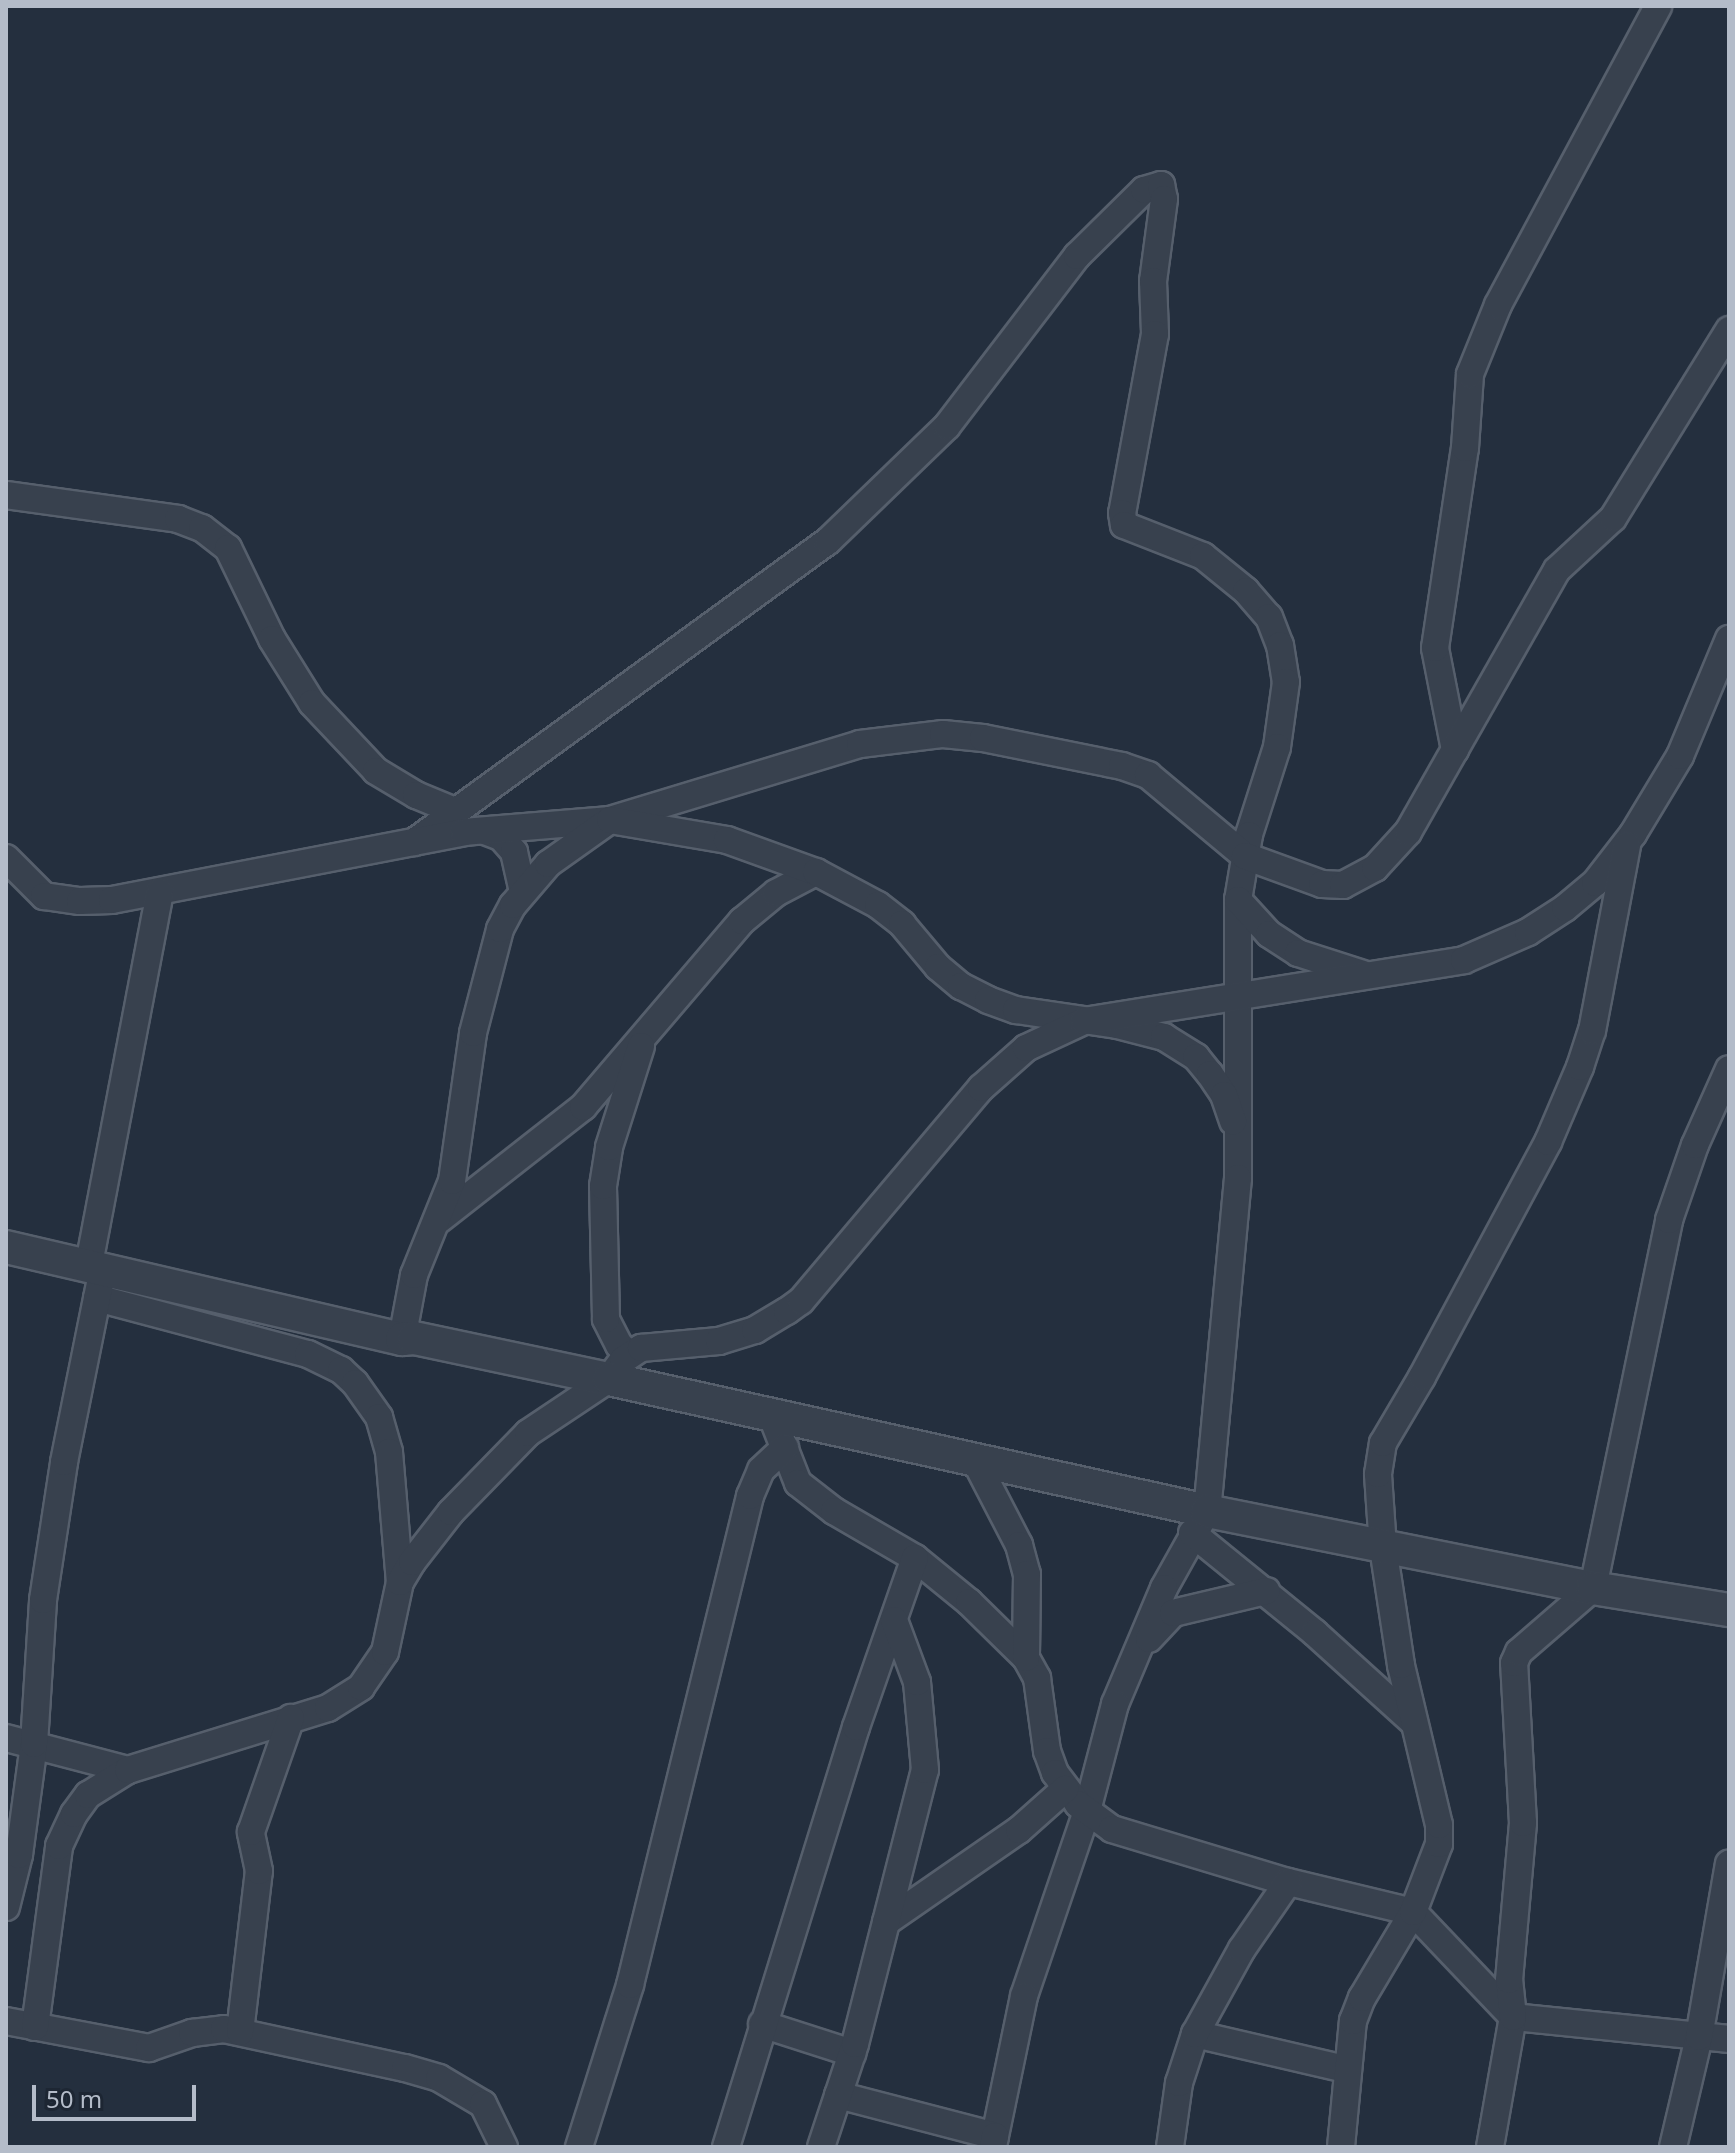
<!DOCTYPE html>
<style>
body{margin:0}
#map{position:relative;width:1735px;height:2153px;overflow:hidden;background:#242f3e;font-family:"Noto Sans",sans-serif}
div>[style]{position:absolute}
.roads{filter:drop-shadow(2px 0 #565f6c) drop-shadow(-2px 0 #565f6c) drop-shadow(0 2px #565f6c) drop-shadow(0 -2px #565f6c)}
.minor>*{height:26px;margin:-13px;padding:0 13px;transform-origin:13px;border-radius:13px;background:#38414e}
.tertiary>*{height:32px;margin:-16px;padding:0 16px;transform-origin:16px;border-radius:16px;background:#38414e}
span{translate:-50% -50%;white-space:nowrap;text-align:center;line-height:1.15;-webkit-text-stroke:6px #1d2633;paint-order:stroke}
.frame{position:absolute;inset:0;border:8px solid #b4bcc9;pointer-events:none}
.scale{position:absolute;left:32px;top:2085px;width:164px;height:36px;box-sizing:border-box;border:4px solid #b4bcc9;border-top:0;padding-left:10px;font-size:24px;line-height:28px;white-space:nowrap;color:#b4bcc9;-webkit-text-stroke:6px #1d2633;paint-order:stroke}
</style>
<div id="map">
<div class="roads">
<div class="minor">
<i style="left:6px;top:495px;width:174px;rotate:7.9deg"></i>
<i style="left:178px;top:519px;width:26px;rotate:21deg"></i>
<i style="left:202px;top:528px;width:33px;rotate:38deg"></i>
<i style="left:228px;top:548px;width:101px;rotate:64.2deg"></i>
<i style="left:272px;top:639px;width:75px;rotate:58deg"></i>
<i style="left:312px;top:703px;width:93px;rotate:46.7deg"></i>
<i style="left:376px;top:771px;width:47px;rotate:31deg"></i>
<i style="left:416px;top:795px;width:42px;rotate:22.3deg"></i>
<i style="left:1455px;top:750px;width:104px;rotate:-101.1deg"></i>
<i style="left:1435px;top:648px;width:202px;rotate:-81.5deg"></i>
<i style="left:1465px;top:448px;width:74px;rotate:-86.1deg"></i>
<i style="left:1470px;top:374px;width:74px;rotate:-67.9deg"></i>
<i style="left:1498px;top:305px;width:339px;rotate:-61.8deg"></i>
<i style="left:485px;top:831px;width:17px;rotate:21deg"></i>
<i style="left:501px;top:837px;width:20px;rotate:49deg"></i>
<i style="left:514px;top:852px;width:41px;rotate:77.3deg"></i>
<i style="left:414px;top:842px;width:512px;rotate:-36.02deg"></i>
<i style="left:828px;top:541px;width:165px;rotate:-44deg"></i>
<i style="left:947px;top:426px;width:214px;rotate:-52.6deg"></i>
<i style="left:1077px;top:256px;width:94px;rotate:-44.6deg"></i>
<i style="left:1144px;top:190px;width:18px;rotate:-16deg"></i>
<i style="left:1161px;top:185px;width:14px;rotate:78deg"></i>
<i style="left:1164px;top:199px;width:83px;rotate:97.6deg"></i>
<i style="left:1153px;top:281px;width:53px;rotate:87.8deg"></i>
<i style="left:1155px;top:334px;width:182px;rotate:100.4deg"></i>
<i style="left:1122px;top:513px;width:12px;rotate:81deg"></i>
<i style="left:1124px;top:525px;width:85px;rotate:21.4deg"></i>
<i style="left:1203px;top:556px;width:55px;rotate:39.1deg"></i>
<i style="left:1246px;top:591px;width:35px;rotate:49deg"></i>
<i style="left:1269px;top:617px;width:30px;rotate:69deg"></i>
<i style="left:1280px;top:645px;width:37px;rotate:81deg"></i>
<i style="left:1286px;top:682px;width:66px;rotate:97.9deg"></i>
<i style="left:1277px;top:747px;width:92px;rotate:107.7deg"></i>
<i style="left:1249px;top:835px;width:66px;rotate:99.6deg"></i>
<i style="left:1238px;top:900px;width:278px;rotate:90deg"></i>
<i style="left:1238px;top:1178px;width:334px;rotate:95.3deg"></i>
<i style="left:1207px;top:1511px;width:88px;rotate:119.2deg"></i>
<i style="left:1164px;top:1588px;width:126px;rotate:112.9deg"></i>
<i style="left:1115px;top:1704px;width:111px;rotate:104.7deg"></i>
<i style="left:1087px;top:1811px;width:195px;rotate:108.8deg"></i>
<i style="left:1024px;top:1996px;width:143px;rotate:101.7deg"></i>
<i style="left:6px;top:858px;width:54px;rotate:45deg"></i>
<i style="left:44px;top:896px;width:36px;rotate:8deg"></i>
<i style="left:80px;top:901px;width:32px;rotate:-2deg"></i>
<i style="left:112px;top:900px;width:359px;rotate:-10.9deg"></i>
<i style="left:464px;top:832px;width:146px;rotate:-4.7deg"></i>
<i style="left:610px;top:820px;width:261px;rotate:-16.9deg"></i>
<i style="left:860px;top:744px;width:84px;rotate:-6.9deg"></i>
<i style="left:943px;top:734px;width:40px;rotate:5.7deg"></i>
<i style="left:983px;top:738px;width:142px;rotate:11.4deg"></i>
<i style="left:1122px;top:766px;width:28px;rotate:19deg"></i>
<i style="left:1148px;top:775px;width:126px;rotate:39.9deg"></i>
<i style="left:1245px;top:856px;width:82px;rotate:20deg"></i>
<i style="left:1322px;top:884px;width:21px;rotate:3deg"></i>
<i style="left:1343px;top:885px;width:36px;rotate:-28deg"></i>
<i style="left:1375px;top:868px;width:49px;rotate:-47.5deg"></i>
<i style="left:1408px;top:832px;width:301px;rotate:-60.4deg"></i>
<i style="left:1557px;top:570px;width:76px;rotate:-42.9deg"></i>
<i style="left:1613px;top:518px;width:221px;rotate:-58.3deg"></i>
<i style="left:1238px;top:900px;width:46px;rotate:47.6deg"></i>
<i style="left:1269px;top:934px;width:35px;rotate:33deg"></i>
<i style="left:1298px;top:953px;width:68px;rotate:17.9deg"></i>
<i style="left:440px;top:1219px;width:182px;rotate:-38.1deg"></i>
<i style="left:583px;top:1107px;width:245px;rotate:-49.5deg"></i>
<i style="left:742px;top:921px;width:44px;rotate:-39.5deg"></i>
<i style="left:776px;top:893px;width:45px;rotate:-27.7deg"></i>
<i style="left:89px;top:1264px;width:379px;rotate:-79.2deg"></i>
<i style="left:97px;top:1298px;width:218px;rotate:14.9deg"></i>
<i style="left:308px;top:1354px;width:37px;rotate:26deg"></i>
<i style="left:341px;top:1370px;width:19px;rotate:43deg"></i>
<i style="left:355px;top:1383px;width:42px;rotate:54.8deg"></i>
<i style="left:379px;top:1417px;width:36px;rotate:74deg"></i>
<i style="left:389px;top:1452px;width:130px;rotate:85.2deg"></i>
<i style="left:402px;top:1339px;width:65px;rotate:-79.4deg"></i>
<i style="left:414px;top:1275px;width:101px;rotate:-68deg"></i>
<i style="left:452px;top:1181px;width:149px;rotate:-81.9deg"></i>
<i style="left:473px;top:1033px;width:107px;rotate:-75.4deg"></i>
<i style="left:500px;top:929px;width:27px;rotate:-62deg"></i>
<i style="left:513px;top:905px;width:54px;rotate:-49.5deg"></i>
<i style="left:548px;top:864px;width:76px;rotate:-35.4deg"></i>
<i style="left:610px;top:820px;width:119px;rotate:9.7deg"></i>
<i style="left:727px;top:840px;width:95px;rotate:19.8deg"></i>
<i style="left:816px;top:872px;width:70px;rotate:28deg"></i>
<i style="left:878px;top:905px;width:31px;rotate:38deg"></i>
<i style="left:902px;top:924px;width:56px;rotate:50.1deg"></i>
<i style="left:938px;top:967px;width:30px;rotate:40deg"></i>
<i style="left:961px;top:986px;width:30px;rotate:27deg"></i>
<i style="left:988px;top:1000px;width:30px;rotate:20deg"></i>
<i style="left:1016px;top:1010px;width:102px;rotate:8.4deg"></i>
<i style="left:1117px;top:1025px;width:49px;rotate:14.3deg"></i>
<i style="left:1164px;top:1037px;width:38px;rotate:32deg"></i>
<i style="left:1196px;top:1057px;width:22px;rotate:51deg"></i>
<i style="left:1210px;top:1074px;width:25px;rotate:56deg"></i>
<i style="left:1224px;top:1095px;width:28px;rotate:71deg"></i>
<i style="left:630px;top:1354px;width:14px;rotate:-141deg"></i>
<i style="left:619px;top:1345px;width:29px;rotate:-117deg"></i>
<i style="left:606px;top:1319px;width:133px;rotate:-91.3deg"></i>
<i style="left:603px;top:1186px;width:39px;rotate:-81deg"></i>
<i style="left:609px;top:1147px;width:106px;rotate:-72.4deg"></i>
<i style="left:771px;top:1414px;width:74px;rotate:68.6deg"></i>
<i style="left:798px;top:1483px;width:46px;rotate:37.9deg"></i>
<i style="left:834px;top:1511px;width:94px;rotate:30.1deg"></i>
<i style="left:915px;top:1558px;width:70px;rotate:39.2deg"></i>
<i style="left:969px;top:1602px;width:80px;rotate:44.5deg"></i>
<i style="left:1026px;top:1658px;width:23px;rotate:61deg"></i>
<i style="left:1037px;top:1678px;width:74px;rotate:82.2deg"></i>
<i style="left:1047px;top:1751px;width:23px;rotate:70deg"></i>
<i style="left:1055px;top:1773px;width:39px;rotate:53deg"></i>
<i style="left:1078px;top:1804px;width:42px;rotate:36.3deg"></i>
<i style="left:1112px;top:1829px;width:184px;rotate:16.8deg"></i>
<i style="left:1288px;top:1882px;width:129px;rotate:13.5deg"></i>
<i style="left:1413px;top:1912px;width:145px;rotate:46.4deg"></i>
<i style="left:1513px;top:2017px;width:217px;rotate:5.8deg"></i>
<i style="left:975px;top:1460px;width:96px;rotate:62.6deg"></i>
<i style="left:1019px;top:1545px;width:30px;rotate:75deg"></i>
<i style="left:1027px;top:1574px;width:84px;rotate:90.7deg"></i>
<i style="left:1192px;top:1533px;width:159px;rotate:39.1deg"></i>
<i style="left:1315px;top:1633px;width:132px;rotate:42.2deg"></i>
<i style="left:1149px;top:1639px;width:35px;rotate:-47deg"></i>
<i style="left:1173px;top:1613px;width:96px;rotate:-13.3deg"></i>
<i style="left:6px;top:1738px;width:126px;rotate:14.7deg"></i>
<i style="left:6px;top:1907px;width:54px;rotate:-76deg"></i>
<i style="left:19px;top:1855px;width:112px;rotate:-82.3deg"></i>
<i style="left:34px;top:1744px;width:144px;rotate:-86.4deg"></i>
<i style="left:43px;top:1600px;width:140px;rotate:-81.3deg"></i>
<i style="left:64px;top:1462px;width:198px;rotate:-78.6deg"></i>
<i style="left:886px;top:1922px;width:162px;rotate:-34.7deg"></i>
<i style="left:1019px;top:1830px;width:62px;rotate:-41.7deg"></i>
<i style="left:6px;top:2021px;width:146px;rotate:10.7deg"></i>
<i style="left:149px;top:2048px;width:46px;rotate:-19.2deg"></i>
<i style="left:192px;top:2033px;width:32px;rotate:-7deg"></i>
<i style="left:224px;top:2029px;width:185px;rotate:12.2deg"></i>
<i style="left:405px;top:2068px;width:35px;rotate:16deg"></i>
<i style="left:439px;top:2078px;width:51px;rotate:30.6deg"></i>
<i style="left:483px;top:2104px;width:48px;rotate:64deg"></i>
<i style="left:762px;top:2024px;width:95px;rotate:17.9deg"></i>
<i style="left:35px;top:2027px;width:183px;rotate:-82.4deg"></i>
<i style="left:59px;top:1846px;width:35px;rotate:-65deg"></i>
<i style="left:74px;top:1814px;width:24px;rotate:-54deg"></i>
<i style="left:88px;top:1795px;width:47px;rotate:-32deg"></i>
<i style="left:128px;top:1770px;width:209px;rotate:-17.2deg"></i>
<i style="left:328px;top:1708px;width:39px;rotate:-32deg"></i>
<i style="left:361px;top:1687px;width:42px;rotate:-55.6deg"></i>
<i style="left:385px;top:1652px;width:72px;rotate:-77.9deg"></i>
<i style="left:400px;top:1582px;width:23px;rotate:-59deg"></i>
<i style="left:412px;top:1562px;width:63px;rotate:-52deg"></i>
<i style="left:451px;top:1512px;width:110px;rotate:-45.7deg"></i>
<i style="left:528px;top:1433px;width:97px;rotate:-33.7deg"></i>
<i style="left:609px;top:1379px;width:24px;rotate:-54deg"></i>
<i style="left:623px;top:1360px;width:22px;rotate:-34deg"></i>
<i style="left:641px;top:1348px;width:78px;rotate:-5.1deg"></i>
<i style="left:719px;top:1341px;width:38px;rotate:-17deg"></i>
<i style="left:755px;top:1330px;width:37px;rotate:-31deg"></i>
<i style="left:787px;top:1311px;width:17px;rotate:-36deg"></i>
<i style="left:801px;top:1301px;width:279px;rotate:-49.8deg"></i>
<i style="left:981px;top:1088px;width:60px;rotate:-41.6deg"></i>
<i style="left:1026px;top:1048px;width:64px;rotate:-25deg"></i>
<i style="left:1084px;top:1021px;width:385px;rotate:-9.1deg"></i>
<i style="left:1464px;top:960px;width:70px;rotate:-23.6deg"></i>
<i style="left:1528px;top:932px;width:44px;rotate:-33deg"></i>
<i style="left:1565px;top:908px;width:39px;rotate:-40deg"></i>
<i style="left:1595px;top:883px;width:62px;rotate:-52.2deg"></i>
<i style="left:1633px;top:834px;width:91px;rotate:-58.9deg"></i>
<i style="left:1680px;top:756px;width:127px;rotate:-67.3deg"></i>
<i style="left:240px;top:2032px;width:162px;rotate:-83.3deg"></i>
<i style="left:259px;top:1871px;width:40px;rotate:-102deg"></i>
<i style="left:251px;top:1832px;width:121px;rotate:-70.7deg"></i>
<i style="left:1195px;top:2034px;width:155px;rotate:13.1deg"></i>
<i style="left:838px;top:2095px;width:162px;rotate:14.6deg"></i>
<i style="left:995px;top:2136px;width:11px;rotate:100deg"></i>
<i style="left:579px;top:2147px;width:170px;rotate:-72.5deg"></i>
<i style="left:630px;top:1985px;width:504px;rotate:-76.21deg"></i>
<i style="left:750px;top:1496px;width:28px;rotate:-67deg"></i>
<i style="left:761px;top:1470px;width:33px;rotate:-43deg"></i>
<i style="left:726px;top:2147px;width:440px;rotate:-72.8deg"></i>
<i style="left:856px;top:1727px;width:179px;rotate:-70.8deg"></i>
<i style="left:821px;top:2147px;width:108px;rotate:-71.7deg"></i>
<i style="left:855px;top:2044px;width:283px;rotate:-75.7deg"></i>
<i style="left:925px;top:1770px;width:88px;rotate:-95.2deg"></i>
<i style="left:917px;top:1682px;width:66px;rotate:-110.4deg"></i>
<i style="left:1170px;top:2147px;width:65px;rotate:-82deg"></i>
<i style="left:1179px;top:2083px;width:52px;rotate:-71.9deg"></i>
<i style="left:1195px;top:2034px;width:97px;rotate:-61.1deg"></i>
<i style="left:1242px;top:1949px;width:81px;rotate:-55.5deg"></i>
<i style="left:1341px;top:2147px;width:127px;rotate:-84.6deg"></i>
<i style="left:1353px;top:2021px;width:25px;rotate:-69deg"></i>
<i style="left:1362px;top:1998px;width:100px;rotate:-59.3deg"></i>
<i style="left:1413px;top:1912px;width:73px;rotate:-69.1deg"></i>
<i style="left:1439px;top:1844px;width:19px;rotate:-90deg"></i>
<i style="left:1439px;top:1825px;width:164px;rotate:-103.4deg"></i>
<i style="left:1401px;top:1665px;width:118px;rotate:-98.7deg"></i>
<i style="left:1383px;top:1548px;width:74px;rotate:-93.9deg"></i>
<i style="left:1378px;top:1474px;width:31px;rotate:-81deg"></i>
<i style="left:1383px;top:1443px;width:77px;rotate:-59.4deg"></i>
<i style="left:1422px;top:1377px;width:267px;rotate:-61.8deg"></i>
<i style="left:1548px;top:1142px;width:82px;rotate:-66.9deg"></i>
<i style="left:1580px;top:1067px;width:38px;rotate:-72deg"></i>
<i style="left:1592px;top:1031px;width:189px;rotate:-79.3deg"></i>
<i style="left:1490px;top:2147px;width:132px;rotate:-80deg"></i>
<i style="left:1513px;top:2017px;width:37px;rotate:-96deg"></i>
<i style="left:1509px;top:1980px;width:158px;rotate:-84.9deg"></i>
<i style="left:1523px;top:1823px;width:160px;rotate:-93.2deg"></i>
<i style="left:1514px;top:1663px;width:12px;rotate:-66deg"></i>
<i style="left:1519px;top:1652px;width:98px;rotate:-40.9deg"></i>
<i style="left:1593px;top:1588px;width:376px;rotate:-78.3deg"></i>
<i style="left:1669px;top:1220px;width:79px;rotate:-70.9deg"></i>
<i style="left:1695px;top:1145px;width:83px;rotate:-65.9deg"></i>
<i style="left:1673px;top:2147px;width:113px;rotate:-76.7deg"></i>
<i style="left:1699px;top:2037px;width:176px;rotate:-80.2deg"></i>
</div>
<div class="tertiary">
<i style="left:6px;top:1247px;width:407px;rotate:13.1deg"></i>
<i style="left:402px;top:1339px;width:12px;rotate:-5deg"></i>
<i style="left:414px;top:1338px;width:199px;rotate:11.9deg"></i>
<i style="left:609px;top:1379px;width:612px;rotate:12.45deg"></i>
<i style="left:1207px;top:1511px;width:394px;rotate:11.3deg"></i>
<i style="left:1593px;top:1588px;width:138px;rotate:9.2deg"></i>
</div>
</div>
<div class="frame"></div>
<div class="scale">50 m</div>
</div>
